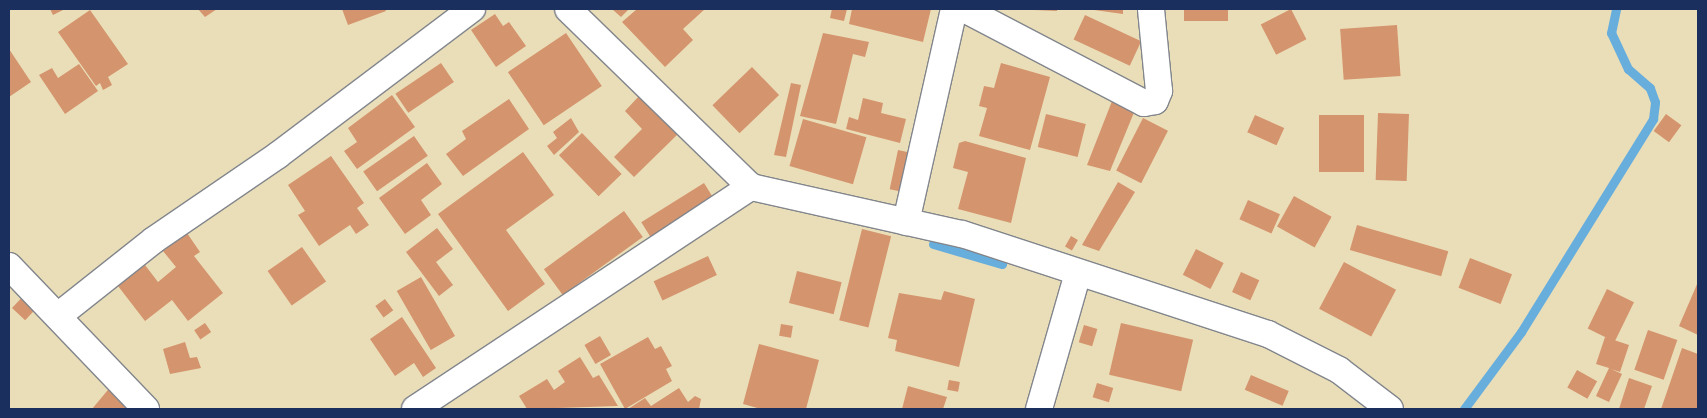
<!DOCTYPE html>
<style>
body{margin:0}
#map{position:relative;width:1707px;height:418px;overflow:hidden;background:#eadeb9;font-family:"IM FELL DW Pica",serif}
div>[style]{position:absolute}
.stream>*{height:9px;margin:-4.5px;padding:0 4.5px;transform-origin:4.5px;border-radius:4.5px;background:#67aedd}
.building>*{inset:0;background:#d4946d;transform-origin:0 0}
.roads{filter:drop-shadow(1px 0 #82868c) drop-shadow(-1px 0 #82868c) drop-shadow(0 1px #82868c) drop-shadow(0 -1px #82868c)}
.minor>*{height:26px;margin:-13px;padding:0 13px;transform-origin:13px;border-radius:13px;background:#fff}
span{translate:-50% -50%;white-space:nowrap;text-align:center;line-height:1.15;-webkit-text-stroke:4px #f7f3e8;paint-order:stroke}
.frame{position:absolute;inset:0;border:10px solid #1b2f5e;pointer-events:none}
</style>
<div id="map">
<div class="stream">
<i style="left:933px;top:244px;width:72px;rotate:16.2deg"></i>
<i style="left:1464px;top:409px;width:96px;rotate:-53.5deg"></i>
<i style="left:1521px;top:332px;width:251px;rotate:-58.2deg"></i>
<i style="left:1653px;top:119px;width:17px;rotate:-83deg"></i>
<i style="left:1655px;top:102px;width:15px;rotate:-110deg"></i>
<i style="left:1650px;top:88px;width:29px;rotate:-139deg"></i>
<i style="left:1628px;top:69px;width:40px;rotate:-115deg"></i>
<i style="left:1611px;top:33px;width:25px;rotate:-78deg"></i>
</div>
<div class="building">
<i style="clip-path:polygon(50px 9px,65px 9px,53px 15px)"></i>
<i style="clip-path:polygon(198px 9px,217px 9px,205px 17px)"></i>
<i style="clip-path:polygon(342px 9px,385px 9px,386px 11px,348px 25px)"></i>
<i style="clip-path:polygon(612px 9px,629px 9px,621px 17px)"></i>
<i style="clip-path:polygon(637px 9px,705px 9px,683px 29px,693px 40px,665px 67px,622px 22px)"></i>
<i style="clip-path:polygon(832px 9px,847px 9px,844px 21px,830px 18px)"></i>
<i style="clip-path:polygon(852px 9px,931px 9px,923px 42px,849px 24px)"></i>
<i style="clip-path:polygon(1034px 9px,1057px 9px,1057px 11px,1034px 10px)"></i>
<i style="clip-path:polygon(1087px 9px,1123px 9px,1123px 14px)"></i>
<i style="left:1184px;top:9px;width:44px;height:12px"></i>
<i style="left:1291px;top:9px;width:34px;height:34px;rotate:63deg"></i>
<i style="clip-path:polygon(90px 10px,128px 64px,108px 77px,112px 85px,103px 90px,100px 83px,96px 86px,58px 32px)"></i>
<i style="clip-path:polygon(495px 14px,503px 26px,509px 22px,526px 46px,496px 67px,471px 30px)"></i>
<i style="left:1085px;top:15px;width:62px;height:27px;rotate:25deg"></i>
<i style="left:1397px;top:25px;width:51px;height:57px;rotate:86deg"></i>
<i style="left:566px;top:33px;width:64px;height:70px;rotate:56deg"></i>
<i style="clip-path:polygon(823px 33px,869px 42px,865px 57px,853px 54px,836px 124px,800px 116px)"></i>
<i style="clip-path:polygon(9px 49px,31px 82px,9px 97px)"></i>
<i style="left:441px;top:63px;width:23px;height:55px;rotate:56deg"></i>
<i style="clip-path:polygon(1001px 63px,1050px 77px,1030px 150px,979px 136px,987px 108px,979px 106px,984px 86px,994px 88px)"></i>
<i style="clip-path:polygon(79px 64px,98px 91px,65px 114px,39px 75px,52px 68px,58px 78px)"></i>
<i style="left:752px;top:67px;width:39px;height:55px;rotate:46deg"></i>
<i style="clip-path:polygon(791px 83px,801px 85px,786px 157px,774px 155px)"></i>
<i style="clip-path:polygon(392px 95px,415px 127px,357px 169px,344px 151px,357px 142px,348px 128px)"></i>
<i style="clip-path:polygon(640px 95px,678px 134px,634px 177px,614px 157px,642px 129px,625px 111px)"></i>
<i style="clip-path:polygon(1114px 96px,1135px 110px,1110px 171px,1087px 165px)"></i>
<i style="clip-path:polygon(863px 98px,883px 103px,881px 113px,906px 119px,900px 143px,846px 129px,849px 117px,858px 120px)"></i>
<i style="clip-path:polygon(509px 99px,529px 129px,463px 176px,446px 154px,466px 139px,462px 131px)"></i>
<i style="left:1378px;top:113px;width:31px;height:67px;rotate:2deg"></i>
<i style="left:1046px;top:114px;width:41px;height:34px;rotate:14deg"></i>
<i style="left:1666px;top:114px;width:19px;height:21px;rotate:36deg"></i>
<i style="left:1255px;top:115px;width:32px;height:19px;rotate:24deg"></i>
<i style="left:1364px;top:115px;width:57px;height:45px;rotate:90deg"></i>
<i style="clip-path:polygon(571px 118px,579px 132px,554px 155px,547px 146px,557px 138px,553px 132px)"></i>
<i style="left:1143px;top:118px;width:28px;height:59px;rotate:27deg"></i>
<i style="left:803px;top:119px;width:66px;height:49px;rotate:16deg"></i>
<i style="left:582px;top:133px;width:57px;height:32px;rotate:46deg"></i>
<i style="left:414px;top:136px;width:24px;height:62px;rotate:55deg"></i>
<i style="clip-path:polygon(965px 141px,1026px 158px,1011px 223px,958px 209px,968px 172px,953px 168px,959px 143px)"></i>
<i style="left:898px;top:150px;width:14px;height:40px;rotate:12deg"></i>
<i style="clip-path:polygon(523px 152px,554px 195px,506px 230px,545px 284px,508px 311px,438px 214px)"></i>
<i style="clip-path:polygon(331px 156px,364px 203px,357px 208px,369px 225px,356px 234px,350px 225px,319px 246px,298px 215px,305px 211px,288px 185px)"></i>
<i style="clip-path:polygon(427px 163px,442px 184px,421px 200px,431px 215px,405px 234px,379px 198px)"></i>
<i style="clip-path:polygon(1118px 182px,1135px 192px,1099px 251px,1082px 245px)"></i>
<i style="left:704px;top:183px;width:22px;height:74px;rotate:58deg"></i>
<i style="left:1294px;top:196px;width:43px;height:35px;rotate:29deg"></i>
<i style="left:1248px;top:200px;width:35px;height:21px;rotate:24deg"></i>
<i style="left:624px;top:211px;width:32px;height:99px;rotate:54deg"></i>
<i style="left:1357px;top:225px;width:95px;height:26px;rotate:16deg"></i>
<i style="clip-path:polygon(437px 228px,453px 249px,436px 262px,453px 285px,439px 296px,406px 252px)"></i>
<i style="left:862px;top:229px;width:30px;height:94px;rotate:14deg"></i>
<i style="clip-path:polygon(187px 233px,200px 252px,194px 256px,223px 293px,188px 321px,172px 300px,145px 321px,118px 286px,145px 265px,158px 282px,176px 267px,163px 251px)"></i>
<i style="left:1071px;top:236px;width:8px;height:12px;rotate:30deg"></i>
<i style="left:302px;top:247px;width:42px;height:42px;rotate:55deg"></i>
<i style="left:1196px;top:249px;width:31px;height:29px;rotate:27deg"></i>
<i style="left:708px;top:256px;width:21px;height:60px;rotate:65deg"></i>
<i style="left:1470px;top:258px;width:45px;height:32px;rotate:21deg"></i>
<i style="left:1344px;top:262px;width:59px;height:53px;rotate:28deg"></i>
<i style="left:797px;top:271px;width:46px;height:33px;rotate:14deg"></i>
<i style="left:1241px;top:272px;width:20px;height:22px;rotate:24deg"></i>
<i style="left:421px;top:277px;width:68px;height:28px;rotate:60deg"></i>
<i style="clip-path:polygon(1698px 282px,1698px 335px,1679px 326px)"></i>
<i style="left:1607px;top:289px;width:30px;height:44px;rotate:26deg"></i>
<i style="clip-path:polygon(944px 291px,975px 299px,959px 367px,895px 351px,897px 340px,888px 338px,899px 293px,941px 300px)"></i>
<i style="left:27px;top:292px;width:18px;height:22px;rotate:43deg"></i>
<i style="left:385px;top:299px;width:14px;height:12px;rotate:54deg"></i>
<i style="clip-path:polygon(402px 317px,436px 368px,423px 377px,414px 363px,395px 376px,370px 339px)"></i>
<i style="left:205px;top:323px;width:11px;height:13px;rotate:56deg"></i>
<i style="left:1121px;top:323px;width:74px;height:53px;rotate:13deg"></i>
<i style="left:781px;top:324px;width:12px;height:12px;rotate:9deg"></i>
<i style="left:1084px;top:325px;width:14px;height:18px;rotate:17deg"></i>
<i style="left:1648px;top:330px;width:31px;height:42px;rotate:19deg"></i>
<i style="left:600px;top:336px;width:22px;height:18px;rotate:60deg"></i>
<i style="clip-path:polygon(648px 337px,655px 349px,661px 346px,672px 366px,666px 369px,672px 381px,625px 409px,600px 364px)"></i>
<i style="clip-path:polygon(1605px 337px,1629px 345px,1620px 372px,1611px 369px,1622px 374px,1609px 402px,1596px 396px,1609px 368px,1596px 364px)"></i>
<i style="clip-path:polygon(185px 342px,190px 358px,197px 357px,201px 368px,170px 374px,163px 349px)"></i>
<i style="clip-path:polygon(759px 344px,819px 360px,806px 409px,761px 409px,743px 404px)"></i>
<i style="clip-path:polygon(1682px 348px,1698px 354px,1698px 409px,1661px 409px)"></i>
<i style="clip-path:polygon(580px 357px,593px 378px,599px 375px,618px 406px,527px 409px,519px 396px,547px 379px,554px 390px,565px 382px,558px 371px)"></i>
<i style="left:1577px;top:370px;width:23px;height:20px;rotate:29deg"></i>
<i style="left:1251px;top:375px;width:41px;height:16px;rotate:23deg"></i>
<i style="clip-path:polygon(1629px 378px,1652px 386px,1644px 409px,1619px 409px)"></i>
<i style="left:949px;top:380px;width:11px;height:10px;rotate:10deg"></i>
<i style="left:1097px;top:383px;width:17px;height:15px;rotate:17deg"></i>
<i style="clip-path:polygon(112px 385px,131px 409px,92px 409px)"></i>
<i style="clip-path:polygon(908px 386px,947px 397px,943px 409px,902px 409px)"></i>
<i style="clip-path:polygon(679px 388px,688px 402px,695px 396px,701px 399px,699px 409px,628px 409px,645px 398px,651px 406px)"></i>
</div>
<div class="roads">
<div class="minor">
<i style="left:964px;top:9px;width:203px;rotate:27.6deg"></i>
<i style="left:1144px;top:103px;width:11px;rotate:-10deg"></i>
<i style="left:1155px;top:101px;width:11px;rotate:-68deg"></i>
<i style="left:1159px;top:91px;width:82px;rotate:-95.6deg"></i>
<i style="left:751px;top:187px;width:216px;rotate:12.6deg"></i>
<i style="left:962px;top:234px;width:322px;rotate:18.1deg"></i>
<i style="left:1268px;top:334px;width:80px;rotate:26.9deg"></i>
<i style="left:1339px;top:370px;width:64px;rotate:37.4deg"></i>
<i style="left:906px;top:222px;width:218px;rotate:-77.3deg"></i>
<i style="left:9px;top:266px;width:198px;rotate:46.2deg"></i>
<i style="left:58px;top:316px;width:122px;rotate:-38.4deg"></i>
<i style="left:154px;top:240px;width:150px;rotate:-34.4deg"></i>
<i style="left:278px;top:155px;width:243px;rotate:-37deg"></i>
<i style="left:415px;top:409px;width:403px;rotate:-33.5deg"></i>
<i style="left:751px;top:187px;width:255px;rotate:-135.8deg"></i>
<i style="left:1039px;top:409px;width:141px;rotate:-74deg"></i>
</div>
</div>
<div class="frame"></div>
</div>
